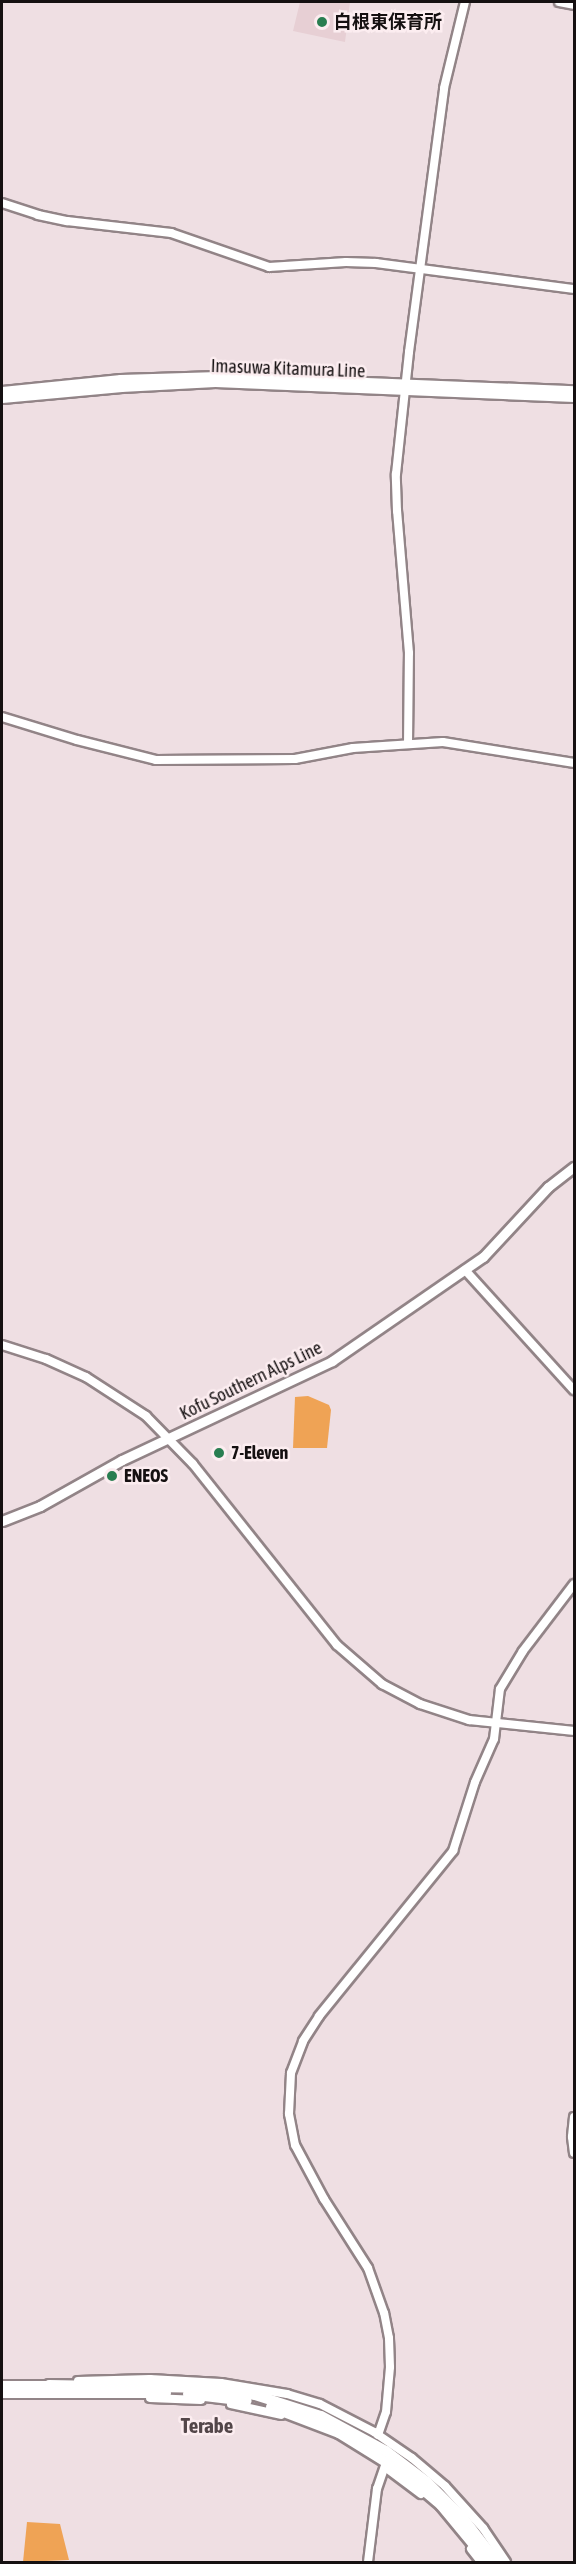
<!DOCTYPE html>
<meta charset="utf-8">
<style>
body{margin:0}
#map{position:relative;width:576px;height:2564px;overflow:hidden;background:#efdfe3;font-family:"Asap Condensed","Noto Sans JP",sans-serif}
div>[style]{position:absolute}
.built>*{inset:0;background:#e7cfd4}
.forest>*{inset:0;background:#efa355}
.roads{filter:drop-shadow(2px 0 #928487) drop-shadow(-2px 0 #928487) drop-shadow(0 2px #928487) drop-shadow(0 -2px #928487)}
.minor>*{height:8px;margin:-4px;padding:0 4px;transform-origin:4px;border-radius:4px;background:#fff}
.major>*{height:9px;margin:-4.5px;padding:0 4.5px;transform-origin:4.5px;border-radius:4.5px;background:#fff}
.highway>*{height:10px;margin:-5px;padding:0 5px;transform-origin:5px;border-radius:5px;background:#fff}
.dots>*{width:16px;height:16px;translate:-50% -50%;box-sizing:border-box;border:3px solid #fcedf0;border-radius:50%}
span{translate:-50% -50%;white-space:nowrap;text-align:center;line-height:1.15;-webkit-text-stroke:5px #fcedf0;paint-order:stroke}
.poi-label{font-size:18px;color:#151011;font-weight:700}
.left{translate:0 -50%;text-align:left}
.street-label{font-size:18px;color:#151011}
.quarter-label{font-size:21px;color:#534649;font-weight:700}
.frame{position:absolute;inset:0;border:3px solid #151011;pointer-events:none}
</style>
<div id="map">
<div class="built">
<i style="clip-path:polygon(300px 2px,350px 2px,345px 42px,293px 31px)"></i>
</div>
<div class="forest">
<i style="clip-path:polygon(308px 1396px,329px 1405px,331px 1410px,327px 1448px,293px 1448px,295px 1397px)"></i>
<i style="clip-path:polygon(27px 2522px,60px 2524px,69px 2560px,23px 2562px)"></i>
</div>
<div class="roads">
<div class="minor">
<i style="left:559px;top:2px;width:15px;rotate:11deg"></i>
<i style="left:2px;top:203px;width:38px;rotate:18deg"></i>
<i style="left:38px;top:215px;width:30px;rotate:12deg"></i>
<i style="left:67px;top:221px;width:105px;rotate:6.6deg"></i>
<i style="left:171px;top:233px;width:104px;rotate:19.1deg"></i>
<i style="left:269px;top:267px;width:77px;rotate:-3.7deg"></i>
<i style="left:346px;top:262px;width:30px;rotate:2deg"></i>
<i style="left:376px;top:263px;width:200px;rotate:7.5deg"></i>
<i style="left:2px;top:717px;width:78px;rotate:17deg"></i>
<i style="left:77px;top:740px;width:81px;rotate:14.2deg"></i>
<i style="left:156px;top:760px;width:139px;rotate:-0.4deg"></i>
<i style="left:295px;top:759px;width:59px;rotate:-10.7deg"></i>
<i style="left:353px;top:748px;width:90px;rotate:-3.8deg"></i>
<i style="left:443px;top:742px;width:133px;rotate:9.1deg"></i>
<i style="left:408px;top:744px;width:91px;rotate:-89.4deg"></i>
<i style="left:409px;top:653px;width:143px;rotate:-94.8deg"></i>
<i style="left:397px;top:511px;width:37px;rotate:-92deg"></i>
<i style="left:396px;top:474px;width:123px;rotate:-83.9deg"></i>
<i style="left:409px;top:352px;width:266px;rotate:-82.4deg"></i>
<i style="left:444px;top:88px;width:89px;rotate:-76.3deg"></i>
<i style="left:465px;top:1270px;width:162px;rotate:47.8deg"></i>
<i style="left:2px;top:1345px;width:46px;rotate:17.7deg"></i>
<i style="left:46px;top:1359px;width:44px;rotate:24.2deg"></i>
<i style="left:86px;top:1377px;width:72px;rotate:33deg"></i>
<i style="left:146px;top:1416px;width:67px;rotate:45.6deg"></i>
<i style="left:193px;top:1464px;width:231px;rotate:51.5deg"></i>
<i style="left:337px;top:1645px;width:60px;rotate:40.9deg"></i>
<i style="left:382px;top:1684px;width:43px;rotate:27.8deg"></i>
<i style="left:420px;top:1704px;width:52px;rotate:18.1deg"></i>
<i style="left:469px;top:1720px;width:106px;rotate:6deg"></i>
<i style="left:574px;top:2117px;width:20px;rotate:96deg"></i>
<i style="left:572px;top:2137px;width:16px;rotate:83deg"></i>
<i style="left:78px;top:2381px;width:72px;rotate:-1.6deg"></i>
<i style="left:150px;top:2379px;width:71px;rotate:3.2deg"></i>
<i style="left:221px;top:2383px;width:67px;rotate:9.5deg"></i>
<i style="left:287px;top:2394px;width:34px;rotate:17deg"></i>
<i style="left:320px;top:2404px;width:61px;rotate:27.4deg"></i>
<i style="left:374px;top:2432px;width:46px;rotate:34.4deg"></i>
<i style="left:412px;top:2458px;width:43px;rotate:40.3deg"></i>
<i style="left:445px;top:2486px;width:57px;rotate:47.9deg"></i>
<i style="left:483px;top:2528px;width:41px;rotate:55.9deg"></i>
<i style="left:150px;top:2398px;width:51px;rotate:2.2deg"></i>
<i style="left:231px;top:2404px;width:51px;rotate:12.4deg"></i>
<i style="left:378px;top:2435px;width:24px;rotate:-71deg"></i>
<i style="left:386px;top:2412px;width:45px;rotate:-84.9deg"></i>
<i style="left:390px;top:2367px;width:29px;rotate:-92deg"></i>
<i style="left:389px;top:2338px;width:25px;rotate:-101deg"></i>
<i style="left:384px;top:2313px;width:48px;rotate:-109.6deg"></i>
<i style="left:368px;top:2268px;width:82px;rotate:-122.5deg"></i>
<i style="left:324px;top:2199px;width:61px;rotate:-118.2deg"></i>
<i style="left:295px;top:2145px;width:32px;rotate:-101deg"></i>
<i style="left:289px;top:2114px;width:41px;rotate:-87.2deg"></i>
<i style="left:291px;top:2073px;width:34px;rotate:-69deg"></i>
<i style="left:303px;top:2041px;width:30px;rotate:-57deg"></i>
<i style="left:319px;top:2016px;width:213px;rotate:-50.9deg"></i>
<i style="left:453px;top:1851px;width:72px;rotate:-72.3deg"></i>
<i style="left:475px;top:1782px;width:47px;rotate:-66.2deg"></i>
<i style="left:494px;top:1739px;width:50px;rotate:-83.2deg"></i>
<i style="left:500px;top:1689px;width:44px;rotate:-58.8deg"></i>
<i style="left:523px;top:1651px;width:84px;rotate:-52.7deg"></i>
<i style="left:385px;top:2467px;width:45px;rotate:36.9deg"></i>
<i style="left:471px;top:2549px;width:16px;rotate:52deg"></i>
<i style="left:368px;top:2562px;width:74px;rotate:-83deg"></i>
<i style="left:377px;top:2489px;width:24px;rotate:-71deg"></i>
</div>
<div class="major">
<i style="left:2px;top:391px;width:119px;rotate:-5.8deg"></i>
<i style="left:120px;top:379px;width:98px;rotate:-1.8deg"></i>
<i style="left:218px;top:376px;width:356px;rotate:2.3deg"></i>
<i style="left:2px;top:398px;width:120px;rotate:-5.3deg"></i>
<i style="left:121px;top:387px;width:94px;rotate:-3deg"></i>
<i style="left:215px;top:382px;width:359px;rotate:2.4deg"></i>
<i style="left:2px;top:1521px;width:41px;rotate:-21.5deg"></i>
<i style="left:40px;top:1506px;width:94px;rotate:-29.3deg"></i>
<i style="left:122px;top:1460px;width:232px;rotate:-25.2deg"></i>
<i style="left:332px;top:1361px;width:183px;rotate:-34.6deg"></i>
<i style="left:483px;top:1257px;width:96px;rotate:-47.1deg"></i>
<i style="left:548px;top:1187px;width:33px;rotate:-38deg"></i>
<i style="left:2px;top:2385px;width:47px"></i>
<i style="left:2px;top:2393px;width:46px"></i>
</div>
<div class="highway">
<i style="left:49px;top:2385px;width:160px;rotate:1.1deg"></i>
<i style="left:209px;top:2388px;width:47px;rotate:8.7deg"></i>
<i style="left:255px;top:2395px;width:69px;rotate:17.7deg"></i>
<i style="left:321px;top:2416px;width:74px;rotate:28.3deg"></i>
<i style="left:386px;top:2451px;width:51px;rotate:37.1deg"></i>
<i style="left:427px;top:2482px;width:51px;rotate:45deg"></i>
<i style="left:463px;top:2518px;width:56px;rotate:52.3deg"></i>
<i style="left:48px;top:2393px;width:118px"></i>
<i style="left:188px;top:2394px;width:59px;rotate:6.8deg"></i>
<i style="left:271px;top:2407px;width:73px;rotate:20.9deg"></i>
<i style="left:339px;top:2433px;width:74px;rotate:31.8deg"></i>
<i style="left:402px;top:2472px;width:51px;rotate:40.2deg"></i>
<i style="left:441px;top:2505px;width:74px;rotate:50.5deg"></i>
</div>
</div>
<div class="dots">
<i style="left:322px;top:22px;background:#297e51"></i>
<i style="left:219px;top:1453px;background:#297e51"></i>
<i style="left:112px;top:1476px;background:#297e51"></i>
</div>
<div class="poi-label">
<span class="left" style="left:334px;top:22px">白根東保育所</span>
<span class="left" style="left:231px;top:1453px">7-Eleven</span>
<span class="left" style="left:124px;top:1476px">ENEOS</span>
</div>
<div class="street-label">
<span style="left:288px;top:369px;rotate:2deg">Imasuwa Kitamura Line</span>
<span style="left:251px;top:1381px;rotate:-26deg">Kofu Southern Alps Line</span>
</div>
<div class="quarter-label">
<span style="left:207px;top:2425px">Terabe</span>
</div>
<div class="frame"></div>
</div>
